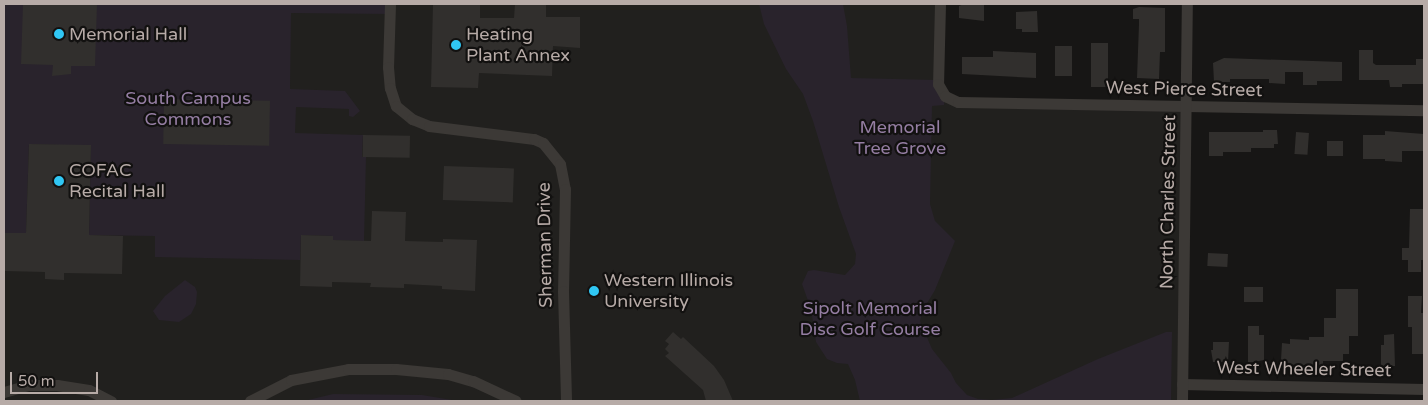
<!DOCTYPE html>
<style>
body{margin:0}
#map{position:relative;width:1428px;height:405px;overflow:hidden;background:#171615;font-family:"Varela Round",sans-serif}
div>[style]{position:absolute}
.built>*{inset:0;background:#21201e}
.green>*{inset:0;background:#29232c}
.building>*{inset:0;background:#312f2d;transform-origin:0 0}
.minor>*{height:11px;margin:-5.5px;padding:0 5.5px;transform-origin:5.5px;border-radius:5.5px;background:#3c3936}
.dots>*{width:14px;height:14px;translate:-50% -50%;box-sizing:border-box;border:2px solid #121110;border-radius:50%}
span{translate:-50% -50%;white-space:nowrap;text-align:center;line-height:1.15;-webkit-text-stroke:4.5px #121110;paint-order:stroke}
.poi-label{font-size:18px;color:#b7aba7}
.left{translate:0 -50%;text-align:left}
.street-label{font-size:18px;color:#b7aba7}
.park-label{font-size:18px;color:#957ea3}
.frame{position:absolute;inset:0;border:5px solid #b7aba7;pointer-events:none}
.scale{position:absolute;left:10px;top:372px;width:88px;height:22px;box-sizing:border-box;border:2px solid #b7aba7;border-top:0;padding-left:6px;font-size:15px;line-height:18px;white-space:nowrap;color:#b7aba7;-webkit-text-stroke:4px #121110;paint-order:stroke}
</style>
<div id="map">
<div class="built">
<i style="clip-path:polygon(4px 4px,940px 4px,938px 84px,949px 99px,1187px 106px,1182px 401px,4px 401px)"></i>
</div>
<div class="green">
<i style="clip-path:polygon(4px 4px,390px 4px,389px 14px,291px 13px,290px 89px,345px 91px,360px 111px,353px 117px,349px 116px,349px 109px,296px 107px,295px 133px,363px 135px,362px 157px,366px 157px,364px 241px,333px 240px,333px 236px,301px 235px,300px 260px,155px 257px,155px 236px,89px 235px,91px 146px,29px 144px,26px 233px,4px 233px)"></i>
<i style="clip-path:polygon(759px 4px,843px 4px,847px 26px,851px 78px,938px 80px,945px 96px,944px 105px,932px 106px,930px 204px,935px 221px,955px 241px,935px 290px,923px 310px,920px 321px,932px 349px,951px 373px,956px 383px,967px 395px,978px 399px,992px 400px,1012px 398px,1098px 359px,1166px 332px,1172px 332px,1171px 401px,860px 401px,855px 380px,848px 364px,837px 363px,827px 359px,816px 342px,811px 309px,802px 284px,808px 271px,814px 270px,845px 275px,855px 264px,856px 254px,839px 207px,813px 121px,803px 94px,786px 69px,764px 24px)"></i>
<i style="clip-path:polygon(185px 280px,195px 287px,197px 292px,196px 304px,191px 314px,179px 322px,159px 320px,153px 311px,165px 296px)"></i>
<i style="clip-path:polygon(333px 394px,422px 395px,458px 401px,304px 401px)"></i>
</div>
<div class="building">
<i style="clip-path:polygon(23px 4px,97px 4px,95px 66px,71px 66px,71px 74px,52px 76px,53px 65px,21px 64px)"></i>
<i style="clip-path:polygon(433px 4px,480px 4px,480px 18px,514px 18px,515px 4px,546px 4px,546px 17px,580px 17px,580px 48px,553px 46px,552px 76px,479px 73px,478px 88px,431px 87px)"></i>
<i style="clip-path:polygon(964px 4px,984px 5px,984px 21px,959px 18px,959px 6px)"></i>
<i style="clip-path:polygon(1139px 7px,1165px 8px,1165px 52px,1160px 52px,1159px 79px,1137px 78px,1139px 24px,1139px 19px,1133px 19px,1133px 9px)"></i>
<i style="clip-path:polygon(1037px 11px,1038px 32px,1022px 32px,1022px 29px,1016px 29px,1016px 12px)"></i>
<i style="left:1091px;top:43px;width:17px;height:44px"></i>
<i style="left:1055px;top:46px;width:17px;height:30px"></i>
<i style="clip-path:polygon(1359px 50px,1373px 50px,1373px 63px,1376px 65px,1416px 65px,1416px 59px,1424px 59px,1424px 84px,1402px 84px,1402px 87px,1390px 87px,1389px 80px,1359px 80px)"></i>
<i style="clip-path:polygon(993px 51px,1036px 53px,1036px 78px,962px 74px,962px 57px,993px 57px)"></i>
<i style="clip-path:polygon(1224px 58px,1342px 62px,1342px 81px,1317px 81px,1317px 85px,1303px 85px,1303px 72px,1285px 72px,1285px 84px,1269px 83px,1269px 79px,1230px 79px,1230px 82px,1214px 82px,1213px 63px)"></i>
<i style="left:164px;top:99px;width:106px;height:45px;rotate:1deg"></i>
<i style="clip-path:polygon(1263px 130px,1277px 130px,1278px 144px,1274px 144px,1274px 148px,1251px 148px,1251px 152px,1223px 152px,1223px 156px,1209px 156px,1209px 132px,1263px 132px)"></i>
<i style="clip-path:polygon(1385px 131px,1424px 134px,1424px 151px,1402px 151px,1402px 162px,1385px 161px,1385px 159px,1363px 159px,1363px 135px,1385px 135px)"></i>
<i style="left:1296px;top:132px;width:13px;height:22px;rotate:4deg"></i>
<i style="left:363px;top:135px;width:47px;height:22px;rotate:1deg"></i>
<i style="left:1327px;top:141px;width:16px;height:15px"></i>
<i style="clip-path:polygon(29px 144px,91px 145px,89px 235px,123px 236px,122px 274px,64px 273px,64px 280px,45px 279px,45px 272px,4px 271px,4px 233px,26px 233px)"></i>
<i style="left:444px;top:166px;width:70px;height:34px;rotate:2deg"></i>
<i style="clip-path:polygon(1410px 209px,1424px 209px,1424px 260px,1421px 260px,1421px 272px,1408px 272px,1408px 260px,1402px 260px,1402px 248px,1409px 248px)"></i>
<i style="clip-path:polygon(372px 211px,406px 212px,405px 241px,443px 242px,443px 239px,477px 240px,475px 291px,442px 289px,442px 286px,404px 284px,404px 288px,370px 287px,371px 283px,332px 282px,332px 287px,300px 286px,301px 235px,333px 236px,333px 240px,371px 241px)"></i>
<i style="left:1208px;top:253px;width:20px;height:13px;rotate:3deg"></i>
<i style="left:1244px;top:287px;width:19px;height:15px"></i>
<i style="clip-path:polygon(1336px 289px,1358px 289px,1358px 336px,1349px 336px,1349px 354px,1343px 354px,1343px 361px,1323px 361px,1323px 367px,1284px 364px,1285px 360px,1281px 360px,1282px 343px,1290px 344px,1290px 339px,1309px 340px,1309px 337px,1324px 337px,1324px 318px,1336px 318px)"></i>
<i style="clip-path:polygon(1408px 296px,1422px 296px,1421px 313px,1424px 313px,1424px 354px,1412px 354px,1412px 327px,1408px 327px)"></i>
<i style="clip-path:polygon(1248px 326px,1259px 326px,1259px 335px,1264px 335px,1264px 360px,1248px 363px)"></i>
<i style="clip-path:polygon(673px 332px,681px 339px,683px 337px,714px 366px,724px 380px,733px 401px,706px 401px,703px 390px,665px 356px,669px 353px,665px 349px,669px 344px,665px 341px)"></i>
<i style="clip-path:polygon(1394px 334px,1395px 366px,1381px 366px,1381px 345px,1384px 345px,1384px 335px)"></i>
<i style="clip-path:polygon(1213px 342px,1229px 342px,1228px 362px,1213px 362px,1211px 350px,1213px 350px)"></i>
</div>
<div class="minor">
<i style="left:390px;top:4px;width:63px;rotate:91.8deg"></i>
<i style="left:388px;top:67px;width:21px;rotate:85deg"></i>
<i style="left:390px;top:88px;width:19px;rotate:72deg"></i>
<i style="left:396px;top:106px;width:21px;rotate:39deg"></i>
<i style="left:412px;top:119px;width:18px;rotate:22deg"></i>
<i style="left:429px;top:126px;width:106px;rotate:7.1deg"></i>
<i style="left:534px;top:139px;width:10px;rotate:24deg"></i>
<i style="left:543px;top:143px;width:27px;rotate:51deg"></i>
<i style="left:560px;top:164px;width:25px;rotate:79deg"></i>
<i style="left:565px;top:189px;width:102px;rotate:91.1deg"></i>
<i style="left:563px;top:291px;width:110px;rotate:88.4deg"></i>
<i style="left:940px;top:4px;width:80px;rotate:91.4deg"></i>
<i style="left:938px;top:84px;width:14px;rotate:60deg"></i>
<i style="left:945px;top:96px;width:14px;rotate:25deg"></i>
<i style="left:958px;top:102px;width:466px;rotate:1deg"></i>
<i style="left:1182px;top:384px;width:242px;rotate:1.2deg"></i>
<i style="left:4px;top:392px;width:26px;rotate:-16deg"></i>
<i style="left:29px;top:385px;width:28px"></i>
<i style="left:57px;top:385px;width:32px;rotate:9deg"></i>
<i style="left:89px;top:390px;width:25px;rotate:27deg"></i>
<i style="left:250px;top:401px;width:46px;rotate:-27.1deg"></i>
<i style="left:291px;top:380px;width:58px;rotate:-10.9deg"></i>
<i style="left:348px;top:369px;width:48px"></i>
<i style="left:396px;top:369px;width:52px;rotate:5.5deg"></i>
<i style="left:448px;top:374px;width:26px;rotate:16deg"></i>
<i style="left:473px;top:381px;width:47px;rotate:24.9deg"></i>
<i style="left:1182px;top:401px;width:397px;rotate:-89.3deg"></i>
</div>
<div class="dots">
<i style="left:59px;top:34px;background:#30c7f4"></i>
<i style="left:456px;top:45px;background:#30c7f4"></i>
<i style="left:59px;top:181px;background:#30c7f4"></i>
<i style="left:594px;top:291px;background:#30c7f4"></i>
</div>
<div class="poi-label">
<span class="left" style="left:69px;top:34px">Memorial Hall</span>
<span class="left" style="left:466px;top:45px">Heating<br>Plant Annex</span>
<span class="left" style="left:69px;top:181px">COFAC<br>Recital Hall</span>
<span class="left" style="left:604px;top:291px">Western Illinois<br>University</span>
</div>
<div class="street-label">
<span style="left:1184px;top:89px;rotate:1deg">West Pierce Street</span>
<span style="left:1168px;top:202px;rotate:-89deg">North Charles Street</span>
<span style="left:545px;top:245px;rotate:-91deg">Sherman Drive</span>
<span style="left:1304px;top:369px;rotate:1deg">West Wheeler Street</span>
</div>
<div class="park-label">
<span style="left:188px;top:109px">South Campus<br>Commons</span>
<span style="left:900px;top:138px">Memorial<br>Tree Grove</span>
<span style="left:870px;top:319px">Sipolt Memorial<br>Disc Golf Course</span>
</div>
<div class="frame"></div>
<div class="scale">50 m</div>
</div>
